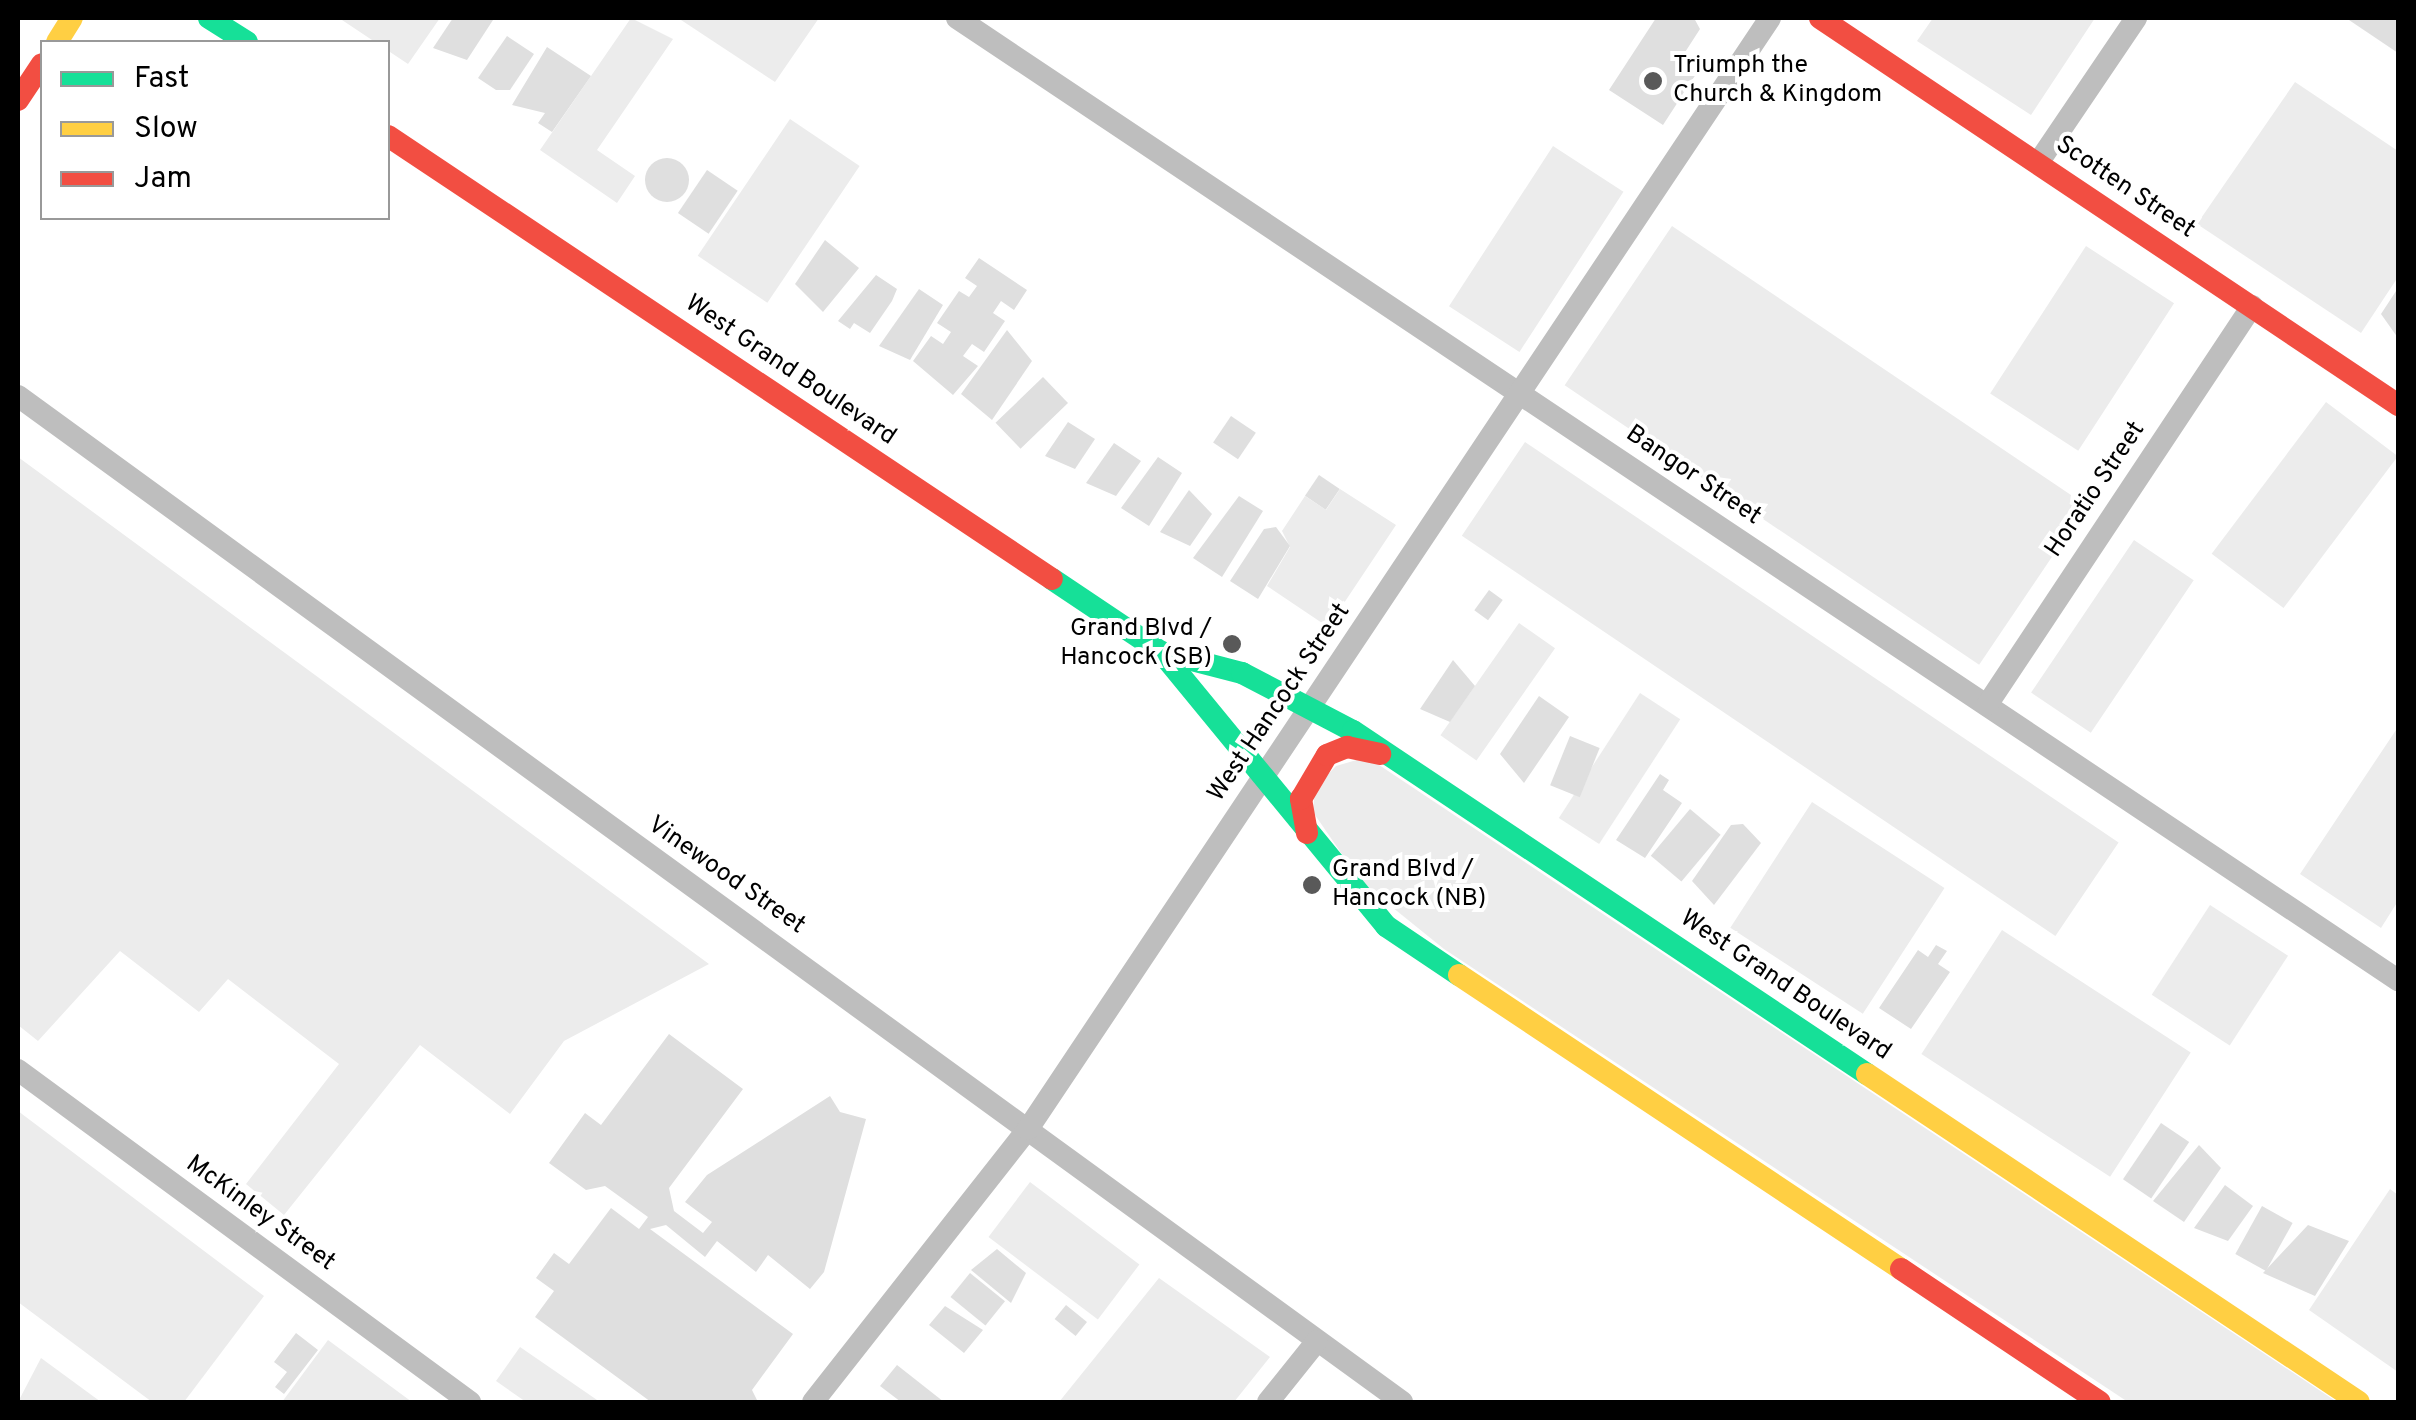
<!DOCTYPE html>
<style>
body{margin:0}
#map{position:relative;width:2416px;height:1420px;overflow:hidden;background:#fff;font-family:Overpass,sans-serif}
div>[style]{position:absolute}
.green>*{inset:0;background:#ececec;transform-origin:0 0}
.building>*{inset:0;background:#dfdfdf;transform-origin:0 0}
.round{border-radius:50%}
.street>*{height:22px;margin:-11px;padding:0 11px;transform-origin:11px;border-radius:11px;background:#bebebe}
.fast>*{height:22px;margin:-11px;padding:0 11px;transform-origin:11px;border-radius:11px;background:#16e098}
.slow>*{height:22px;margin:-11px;padding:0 11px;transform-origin:11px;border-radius:11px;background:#ffcf43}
.jam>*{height:22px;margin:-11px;padding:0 11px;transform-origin:11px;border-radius:11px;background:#f24e42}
.dots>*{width:28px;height:28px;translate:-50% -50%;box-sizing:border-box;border:5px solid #fff;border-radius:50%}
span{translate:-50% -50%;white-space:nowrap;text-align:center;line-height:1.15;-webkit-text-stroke:8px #fff;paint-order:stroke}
.poi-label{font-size:25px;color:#000}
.left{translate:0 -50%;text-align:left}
.right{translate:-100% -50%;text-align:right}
.street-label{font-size:25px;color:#000}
.frame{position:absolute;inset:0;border:20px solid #000;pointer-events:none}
.legend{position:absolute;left:40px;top:40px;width:350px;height:180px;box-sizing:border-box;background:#fff;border:2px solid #999;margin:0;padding:12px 18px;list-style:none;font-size:30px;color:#000}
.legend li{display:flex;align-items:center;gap:20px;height:50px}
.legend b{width:50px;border:2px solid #999}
</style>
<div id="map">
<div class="green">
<i style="clip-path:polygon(339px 18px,440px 18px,408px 64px)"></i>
<i style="clip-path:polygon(631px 18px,673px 39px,597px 150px,635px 176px,617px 203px,540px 150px)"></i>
<i style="clip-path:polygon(678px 18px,819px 18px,775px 82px)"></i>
<i style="clip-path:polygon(1933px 18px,2095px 18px,2031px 115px,1917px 41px)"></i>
<i style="clip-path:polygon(2295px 82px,2398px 151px,2398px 277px,2361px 333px,2197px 224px)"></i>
<i style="left:790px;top:119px;width:84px;height:165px;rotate:34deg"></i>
<i style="left:1553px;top:146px;width:84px;height:191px;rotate:33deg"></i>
<i style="left:1672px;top:226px;width:500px;height:192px;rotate:34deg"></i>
<i style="left:2086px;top:246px;width:105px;height:176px;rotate:33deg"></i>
<i style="left:2326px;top:402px;width:90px;height:190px;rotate:37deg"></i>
<i style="left:1525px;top:442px;width:716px;height:113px;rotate:34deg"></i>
<i style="clip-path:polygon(18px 457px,709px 964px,564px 1041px,510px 1114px,420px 1045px,284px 1215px,246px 1184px,339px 1064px,228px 979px,199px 1012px,120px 951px,38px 1041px,18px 1025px)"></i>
<i style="clip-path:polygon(1340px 489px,1396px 525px,1328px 627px,1267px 586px,1290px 547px,1282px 531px,1305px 496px,1326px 510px)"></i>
<i style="left:2134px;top:540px;width:72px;height:184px;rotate:34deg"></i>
<i style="left:1519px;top:623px;width:44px;height:137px;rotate:35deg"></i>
<i style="left:1640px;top:693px;width:48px;height:149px;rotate:33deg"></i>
<i style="clip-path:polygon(2398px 727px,2398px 901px,2381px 928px,2300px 874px)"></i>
<i style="clip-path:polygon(1367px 757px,2337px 1402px,2128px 1402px,1444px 949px,1361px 882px,1313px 812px,1315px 788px,1336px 766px)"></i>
<i style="left:1812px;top:802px;width:158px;height:150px;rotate:33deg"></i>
<i style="left:2210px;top:905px;width:93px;height:107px;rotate:33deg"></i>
<i style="left:2002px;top:930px;width:225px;height:148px;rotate:33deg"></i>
<i style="clip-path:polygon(18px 1111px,264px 1296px,184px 1402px,152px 1402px,18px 1302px)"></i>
<i style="left:1030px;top:1182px;width:137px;height:69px;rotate:37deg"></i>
<i style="clip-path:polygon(2390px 1189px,2398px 1195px,2398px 1372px,2309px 1310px)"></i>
<i style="clip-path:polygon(1159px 1278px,1270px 1357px,1234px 1402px,1059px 1402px)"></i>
<i style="clip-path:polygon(328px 1340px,412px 1402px,282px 1402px)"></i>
<i style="clip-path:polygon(520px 1347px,600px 1402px,526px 1402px,496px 1381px)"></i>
<i style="clip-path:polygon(41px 1358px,101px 1402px,18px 1402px)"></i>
</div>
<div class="building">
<i style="clip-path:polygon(453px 18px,493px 20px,467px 60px,433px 48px)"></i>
<i style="clip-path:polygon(1656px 18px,1694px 18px,1700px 29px,1680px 60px,1698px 71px,1663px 125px,1609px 90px)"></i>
<i style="clip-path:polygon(2346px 18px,2398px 18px,2398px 53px)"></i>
<i style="clip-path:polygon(507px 36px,534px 54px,510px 90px,496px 90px,478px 78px)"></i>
<i style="clip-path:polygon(547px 47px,591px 76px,552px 132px,538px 123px,545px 113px,512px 105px)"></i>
<i class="round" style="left:645px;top:158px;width:44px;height:44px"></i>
<i style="left:707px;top:170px;width:37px;height:52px;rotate:34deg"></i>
<i style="clip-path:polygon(825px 240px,859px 268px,823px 312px,795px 284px)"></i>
<i style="clip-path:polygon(979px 258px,1027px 290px,1014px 310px,1001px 301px,993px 313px,1005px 321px,984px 352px,972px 344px,963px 356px,978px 366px,953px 395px,913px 361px,931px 336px,943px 344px,951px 332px,937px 323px,959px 291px,969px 297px,977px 286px,965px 278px)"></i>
<i style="clip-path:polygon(876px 275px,897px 289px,892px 301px,870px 333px,854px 323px,850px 329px,838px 321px)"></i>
<i style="clip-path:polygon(2398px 288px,2398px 338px,2381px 314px)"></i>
<i style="clip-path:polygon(919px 289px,943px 305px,910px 360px,879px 346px)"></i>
<i style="clip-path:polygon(1007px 330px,1032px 361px,992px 420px,961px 394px)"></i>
<i style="left:1043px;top:377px;width:36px;height:66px;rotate:46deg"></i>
<i style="left:1231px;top:416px;width:30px;height:32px;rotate:34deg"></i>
<i style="clip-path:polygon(1068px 422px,1095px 439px,1075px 469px,1045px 456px)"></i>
<i style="clip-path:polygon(1114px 443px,1141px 461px,1116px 496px,1086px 483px)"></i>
<i style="clip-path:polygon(1158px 457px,1182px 473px,1149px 526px,1121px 508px)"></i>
<i style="left:1319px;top:475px;width:25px;height:25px;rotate:34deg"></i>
<i style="clip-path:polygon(1189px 490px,1212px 514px,1190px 546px,1160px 532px)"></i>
<i style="clip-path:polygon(1239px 496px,1263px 511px,1222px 577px,1193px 558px)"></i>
<i style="clip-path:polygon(1276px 527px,1290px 546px,1258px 599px,1230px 581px,1264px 529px)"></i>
<i style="left:1489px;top:590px;width:17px;height:25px;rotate:36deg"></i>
<i style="clip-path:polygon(1453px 660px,1475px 686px,1450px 722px,1420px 709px)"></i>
<i style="clip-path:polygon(1539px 696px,1569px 717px,1524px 783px,1500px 754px)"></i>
<i style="left:1570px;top:736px;width:32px;height:53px;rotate:22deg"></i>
<i style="clip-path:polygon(1660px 774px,1669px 780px,1663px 790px,1682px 803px,1645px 858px,1616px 840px)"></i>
<i style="left:1690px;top:809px;width:40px;height:61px;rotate:40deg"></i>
<i style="clip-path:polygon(1743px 824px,1761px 843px,1714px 905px,1692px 881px,1731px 825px)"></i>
<i style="clip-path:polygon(1936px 945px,1947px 951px,1938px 964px,1950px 972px,1911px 1029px,1879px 1008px,1918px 950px,1928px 957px)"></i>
<i style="clip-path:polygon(669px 1034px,743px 1089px,669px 1188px,674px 1211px,703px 1233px,712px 1222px,685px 1202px,707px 1175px,830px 1096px,840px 1112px,866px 1119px,824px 1272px,810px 1289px,768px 1255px,756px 1272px,717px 1241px,705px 1257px,666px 1225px,650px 1229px,793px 1334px,752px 1390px,758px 1402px,651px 1402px,535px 1317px,554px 1291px,536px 1278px,554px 1253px,569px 1264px,611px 1208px,639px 1229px,648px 1217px,605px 1186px,586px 1190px,549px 1163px,585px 1113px,601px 1125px)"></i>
<i style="left:2161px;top:1123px;width:34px;height:68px;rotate:34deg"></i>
<i style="clip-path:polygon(2199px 1145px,2221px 1168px,2184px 1222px,2153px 1201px)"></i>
<i style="clip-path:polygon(2225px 1185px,2253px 1206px,2228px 1241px,2194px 1228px)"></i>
<i style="left:2262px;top:1206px;width:35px;height:55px;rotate:29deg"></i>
<i style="clip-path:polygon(2308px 1225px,2349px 1241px,2315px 1296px,2263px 1273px)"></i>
<i style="clip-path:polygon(997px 1249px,1026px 1273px,1011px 1303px,971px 1270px)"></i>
<i style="left:970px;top:1273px;width:45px;height:31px;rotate:39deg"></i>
<i style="left:1066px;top:1305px;width:27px;height:18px;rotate:39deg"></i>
<i style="clip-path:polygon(945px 1306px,983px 1330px,964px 1353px,929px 1325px)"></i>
<i style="clip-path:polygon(296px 1333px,318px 1350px,284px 1394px,275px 1387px,287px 1372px,274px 1362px)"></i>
<i style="clip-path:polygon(897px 1365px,944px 1402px,901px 1402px,880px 1386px)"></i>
</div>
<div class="street">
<i style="left:957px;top:18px;width:1733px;rotate:33.73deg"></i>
<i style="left:2038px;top:163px;width:175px;rotate:-55.9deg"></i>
<i style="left:18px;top:396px;width:1711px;rotate:36.01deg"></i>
<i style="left:1987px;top:705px;width:479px;rotate:-56.4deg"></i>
<i style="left:18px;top:1070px;width:561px;rotate:36.3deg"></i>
<i style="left:813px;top:1402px;width:347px;rotate:-51.8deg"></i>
<i style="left:1028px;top:1129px;width:1336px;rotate:-56.26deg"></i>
<i style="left:1268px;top:1402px;width:78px;rotate:-51.2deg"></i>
</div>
<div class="fast">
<i style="left:209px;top:18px;width:45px;rotate:32.3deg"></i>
<i style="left:1052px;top:579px;width:131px;rotate:33.8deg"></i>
<i style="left:1161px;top:652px;width:355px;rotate:50.6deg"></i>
<i style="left:1386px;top:926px;width:88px;rotate:33.9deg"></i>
<i style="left:1161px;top:652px;width:84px;rotate:14.5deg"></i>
<i style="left:1242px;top:673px;width:125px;rotate:27.6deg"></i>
<i style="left:1353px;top:731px;width:618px;rotate:33.72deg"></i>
</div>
<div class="slow">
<i style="left:57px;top:42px;width:28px;rotate:-58deg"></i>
<i style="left:1459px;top:975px;width:531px;rotate:33.63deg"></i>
<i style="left:1867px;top:1074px;width:591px;rotate:33.69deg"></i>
</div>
<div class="jam">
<i style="left:1820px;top:18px;width:696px;rotate:33.8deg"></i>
<i style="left:18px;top:100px;width:43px;rotate:-56.3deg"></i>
<i style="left:388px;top:136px;width:798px;rotate:33.71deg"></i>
<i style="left:1307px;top:833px;width:35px;rotate:-100deg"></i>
<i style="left:1301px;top:799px;width:51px;rotate:-59.4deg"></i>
<i style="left:1327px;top:755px;width:22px;rotate:-22deg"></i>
<i style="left:1347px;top:747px;width:34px;rotate:12deg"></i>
<i style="left:1901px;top:1269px;width:239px;rotate:33.8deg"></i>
</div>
<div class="dots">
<i style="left:1653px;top:81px;background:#595959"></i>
<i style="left:1232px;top:644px;background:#595959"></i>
<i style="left:1312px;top:885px;background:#595959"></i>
</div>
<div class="poi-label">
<span class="left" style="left:1673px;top:81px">Triumph the<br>Church &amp; Kingdom</span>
<span class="right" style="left:1212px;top:644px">Grand Blvd /<br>Hancock (SB)</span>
<span class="left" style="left:1332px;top:885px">Grand Blvd /<br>Hancock (NB)</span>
</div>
<div class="street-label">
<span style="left:2125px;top:188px;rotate:34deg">Scotten Street</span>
<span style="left:790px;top:371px;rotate:34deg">West Grand Boulevard</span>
<span style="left:1693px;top:476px;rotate:34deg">Bangor Street</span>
<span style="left:2096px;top:490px;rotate:-56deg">Horatio Street</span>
<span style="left:1280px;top:703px;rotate:-56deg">West Hancock Street</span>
<span style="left:726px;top:876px;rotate:35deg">Vinewood Street</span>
<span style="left:1785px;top:986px;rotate:34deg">West Grand Boulevard</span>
<span style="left:260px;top:1214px;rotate:36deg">McKinley Street</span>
</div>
<div class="frame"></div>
<ul class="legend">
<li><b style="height:12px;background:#16e098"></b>Fast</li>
<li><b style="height:12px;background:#ffcf43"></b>Slow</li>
<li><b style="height:12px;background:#f24e42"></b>Jam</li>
</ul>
</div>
